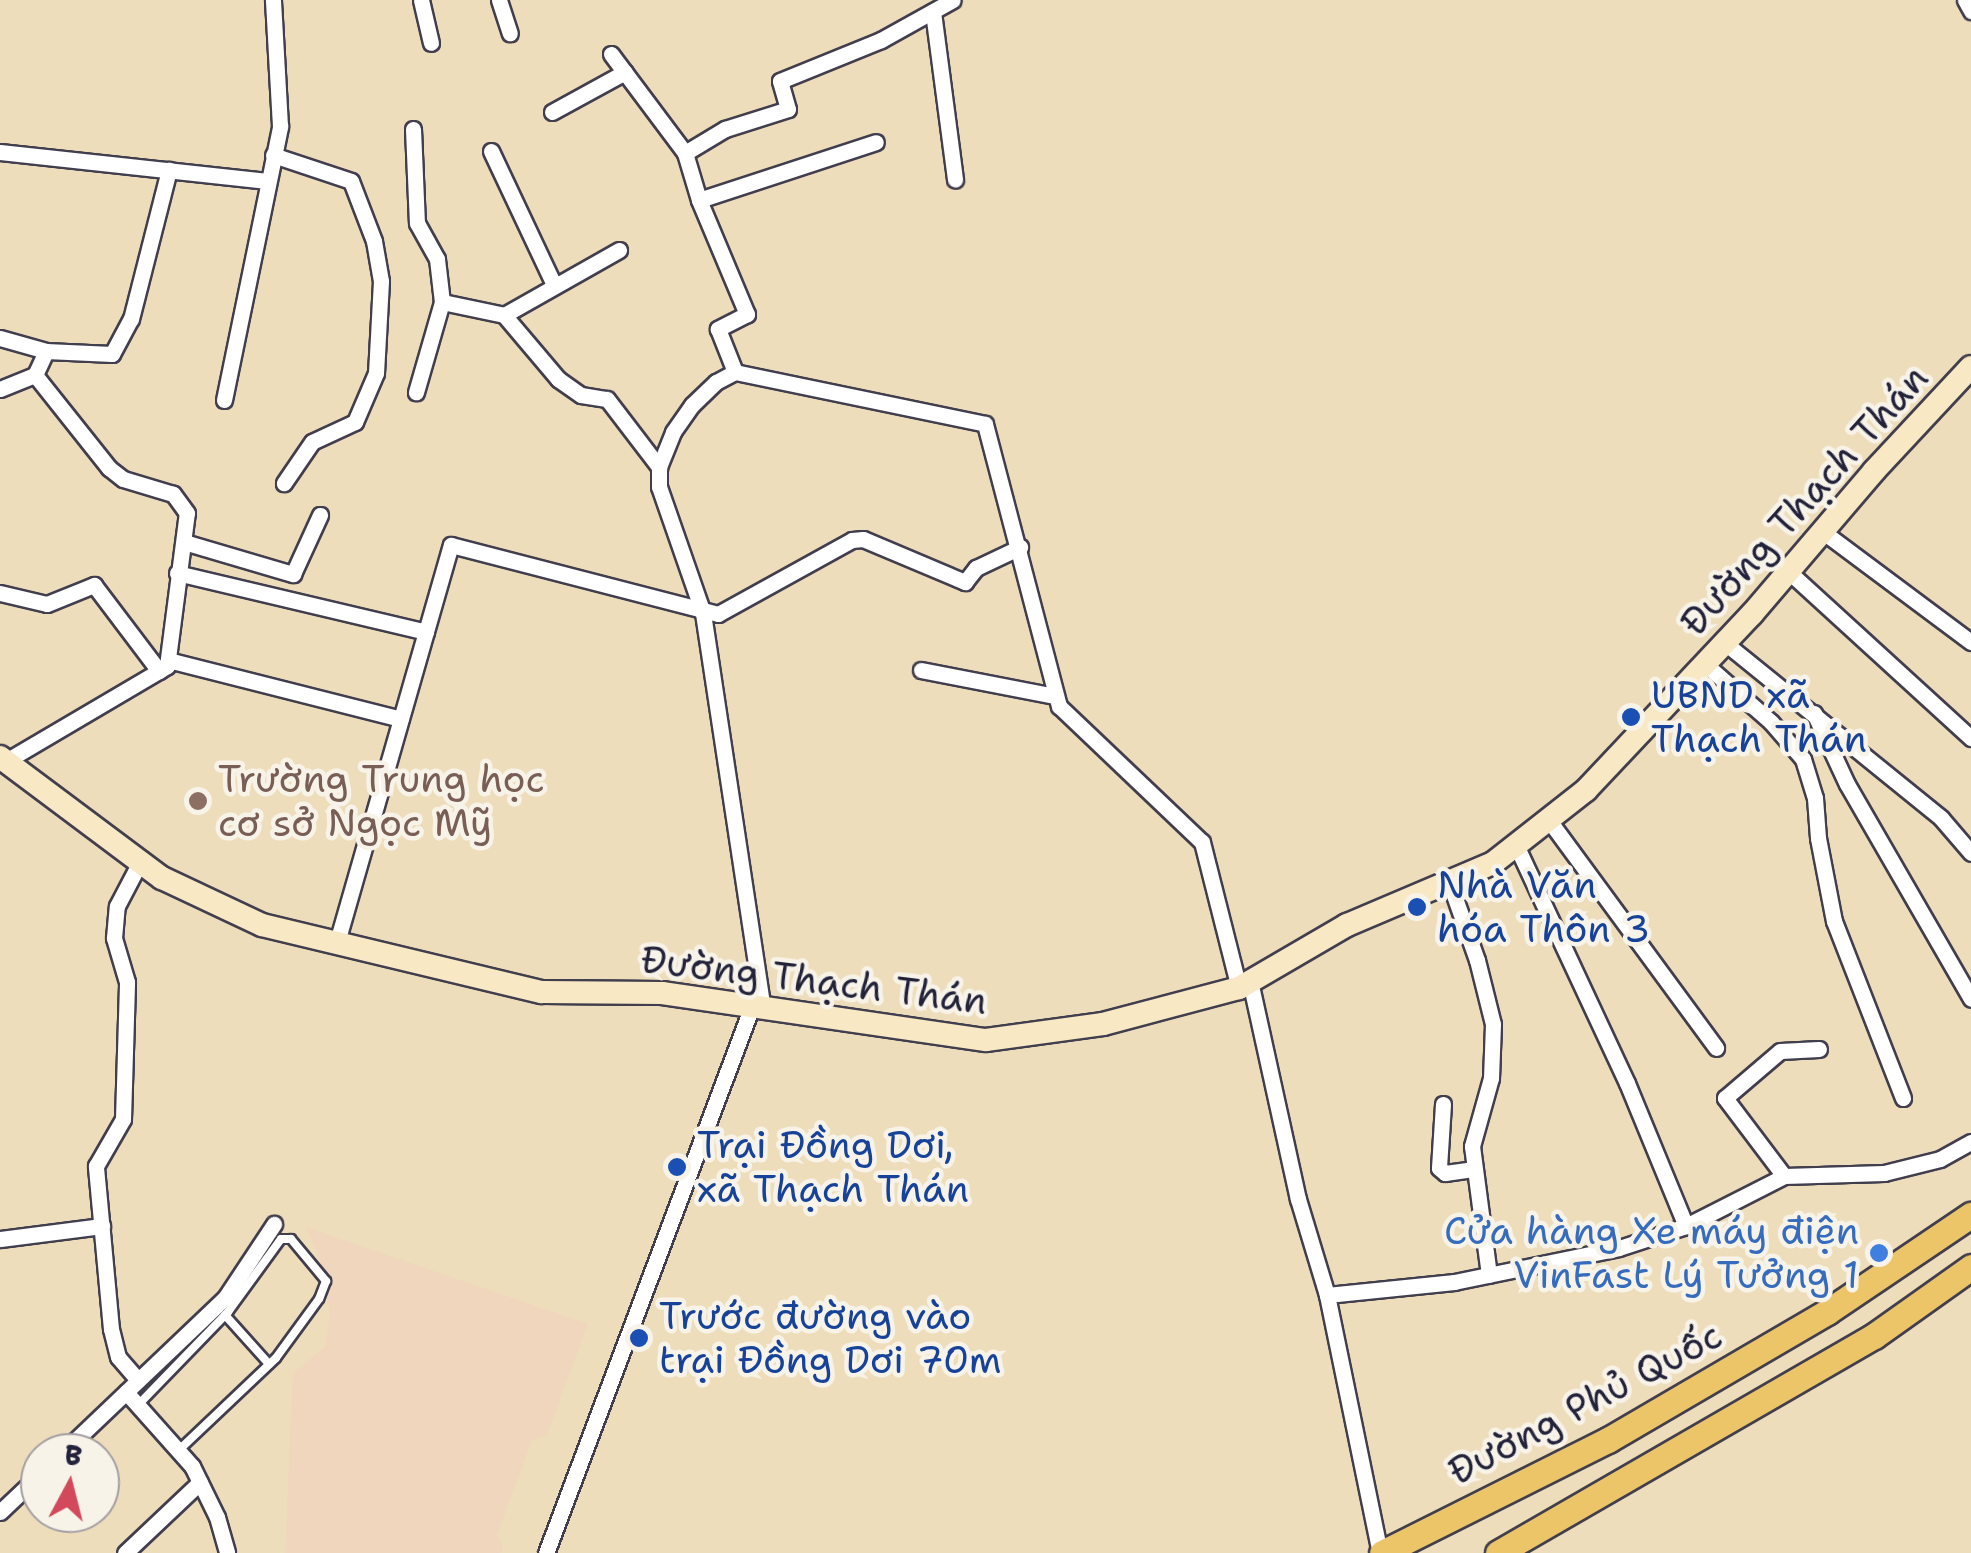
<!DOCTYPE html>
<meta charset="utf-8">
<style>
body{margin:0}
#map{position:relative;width:1971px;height:1553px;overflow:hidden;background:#eeddba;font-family:"Shantell Sans",sans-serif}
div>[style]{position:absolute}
.built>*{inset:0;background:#efd6bc}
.roads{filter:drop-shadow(2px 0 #413e4e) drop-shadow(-2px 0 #413e4e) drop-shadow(0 2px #413e4e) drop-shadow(0 -2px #413e4e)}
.lane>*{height:8px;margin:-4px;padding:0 4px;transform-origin:4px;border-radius:4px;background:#fff}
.street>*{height:15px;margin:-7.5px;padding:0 7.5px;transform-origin:7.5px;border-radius:7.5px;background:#fff}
.secondary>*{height:22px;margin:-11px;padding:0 11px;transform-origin:11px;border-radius:11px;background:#f8e8c3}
.primary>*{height:25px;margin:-12.5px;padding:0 12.5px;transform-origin:12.5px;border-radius:12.5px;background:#edc569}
.dots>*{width:28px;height:28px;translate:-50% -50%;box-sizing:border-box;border:5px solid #f7f3e8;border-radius:50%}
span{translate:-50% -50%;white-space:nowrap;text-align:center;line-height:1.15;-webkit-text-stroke:9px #f7f3e8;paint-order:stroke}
.street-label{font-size:38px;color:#22223b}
.transit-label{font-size:38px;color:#164399}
.left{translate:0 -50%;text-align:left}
.education-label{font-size:38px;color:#785e54}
.shop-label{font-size:38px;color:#366cbe}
.right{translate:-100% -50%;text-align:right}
.north{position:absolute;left:20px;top:1433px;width:100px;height:100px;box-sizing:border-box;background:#f7f3e8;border:2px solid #a29fa3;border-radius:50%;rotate:7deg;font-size:28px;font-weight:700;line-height:40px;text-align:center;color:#22223b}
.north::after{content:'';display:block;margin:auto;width:35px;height:45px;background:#d1495b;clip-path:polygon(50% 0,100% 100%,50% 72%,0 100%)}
</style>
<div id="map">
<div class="built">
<i style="clip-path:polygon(306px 1227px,588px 1324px,547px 1435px,532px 1440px,497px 1535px,503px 1547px,501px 1553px,285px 1553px,293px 1373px,325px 1347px,330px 1316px,325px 1273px)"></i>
</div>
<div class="roads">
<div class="lane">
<i style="left:225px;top:1315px;width:66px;rotate:48.1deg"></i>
<i style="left:139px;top:1404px;width:128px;rotate:-45.9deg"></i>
<i style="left:228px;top:1312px;width:90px;rotate:-54deg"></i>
<i style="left:281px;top:1239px;width:10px"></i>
<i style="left:291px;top:1239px;width:55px;rotate:50.2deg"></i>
<i style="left:326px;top:1281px;width:19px;rotate:111deg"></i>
<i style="left:319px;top:1299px;width:73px;rotate:126.1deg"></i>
<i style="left:276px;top:1358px;width:135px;rotate:136.5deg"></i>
</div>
<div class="street">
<i style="left:421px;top:0;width:44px;rotate:76.9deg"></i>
<i style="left:499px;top:0;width:35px;rotate:72deg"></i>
<i style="left:1965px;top:0;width:13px;rotate:61deg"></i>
<i style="left:933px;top:12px;width:169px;rotate:82.5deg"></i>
<i style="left:611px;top:54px;width:124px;rotate:53.2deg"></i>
<i style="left:685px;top:153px;width:47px;rotate:-31deg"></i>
<i style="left:725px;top:129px;width:66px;rotate:-17.6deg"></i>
<i style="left:788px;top:109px;width:29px;rotate:-106deg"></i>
<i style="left:780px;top:81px;width:109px;rotate:-22.1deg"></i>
<i style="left:881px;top:40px;width:82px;rotate:-29.1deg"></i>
<i style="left:552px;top:112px;width:83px;rotate:-28.7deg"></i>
<i style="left:413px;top:129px;width:94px;rotate:87.6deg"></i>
<i style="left:417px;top:223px;width:41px;rotate:60.9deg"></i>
<i style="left:437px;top:259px;width:43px;rotate:83.4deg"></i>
<i style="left:442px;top:302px;width:94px;rotate:106.1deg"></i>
<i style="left:491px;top:151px;width:148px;rotate:64.8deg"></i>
<i style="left:0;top:152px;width:269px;rotate:6.2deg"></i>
<i style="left:685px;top:153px;width:49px;rotate:73.4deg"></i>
<i style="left:699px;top:200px;width:186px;rotate:-18.1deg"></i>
<i style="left:273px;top:155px;width:82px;rotate:18.4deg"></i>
<i style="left:351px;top:181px;width:64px;rotate:69deg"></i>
<i style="left:374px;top:241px;width:41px;rotate:80.1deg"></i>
<i style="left:381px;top:281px;width:92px;rotate:93.1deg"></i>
<i style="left:376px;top:373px;width:53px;rotate:113.2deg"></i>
<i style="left:355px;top:422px;width:47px;rotate:155.1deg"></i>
<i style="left:312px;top:442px;width:50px;rotate:124.3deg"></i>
<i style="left:699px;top:200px;width:124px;rotate:67.2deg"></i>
<i style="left:747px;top:314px;width:33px;rotate:153deg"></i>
<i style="left:718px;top:329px;width:46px;rotate:68.4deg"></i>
<i style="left:619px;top:250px;width:132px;rotate:150.5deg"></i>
<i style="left:504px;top:315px;width:84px;rotate:49.8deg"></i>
<i style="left:558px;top:379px;width:28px;rotate:35deg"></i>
<i style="left:581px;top:395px;width:26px;rotate:9deg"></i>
<i style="left:607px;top:399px;width:86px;rotate:52.6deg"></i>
<i style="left:442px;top:302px;width:63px;rotate:11.8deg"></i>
<i style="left:0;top:338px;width:48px;rotate:15.8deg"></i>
<i style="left:46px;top:351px;width:66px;rotate:2.6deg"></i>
<i style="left:112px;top:354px;width:40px;rotate:-62deg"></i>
<i style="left:131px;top:319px;width:154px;rotate:-75.7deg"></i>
<i style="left:0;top:389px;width:38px;rotate:-22deg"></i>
<i style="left:224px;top:400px;width:280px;rotate:-78.4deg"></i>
<i style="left:280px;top:126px;width:126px;rotate:-93.2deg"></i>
<i style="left:1822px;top:531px;width:186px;rotate:36.7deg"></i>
<i style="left:184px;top:542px;width:114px;rotate:16.4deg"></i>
<i style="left:293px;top:574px;width:65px;rotate:-65.4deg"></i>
<i style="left:1788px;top:571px;width:248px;rotate:42.4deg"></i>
<i style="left:177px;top:573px;width:256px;rotate:13.3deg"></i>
<i style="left:0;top:593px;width:48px;rotate:13.2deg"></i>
<i style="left:47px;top:604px;width:51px;rotate:-22deg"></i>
<i style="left:94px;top:585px;width:108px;rotate:52.9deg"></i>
<i style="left:1725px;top:643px;width:278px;rotate:39deg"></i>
<i style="left:1941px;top:818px;width:46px;rotate:49.4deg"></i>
<i style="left:168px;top:660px;width:240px;rotate:14.2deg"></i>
<i style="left:1705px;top:664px;width:88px;rotate:41.3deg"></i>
<i style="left:1771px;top:722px;width:49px;rotate:49.1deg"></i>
<i style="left:1803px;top:759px;width:41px;rotate:72.9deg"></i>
<i style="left:1815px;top:798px;width:40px;rotate:85.7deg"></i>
<i style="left:1818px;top:838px;width:85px;rotate:79.1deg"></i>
<i style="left:1834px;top:921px;width:190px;rotate:68.7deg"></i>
<i style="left:921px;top:670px;width:136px;rotate:11deg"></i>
<i style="left:1814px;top:713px;width:78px;rotate:65.1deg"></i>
<i style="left:1847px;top:784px;width:248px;rotate:60deg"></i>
<i style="left:6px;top:761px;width:187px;rotate:-30.5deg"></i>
<i style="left:167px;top:666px;width:154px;rotate:-82.6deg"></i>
<i style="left:187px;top:513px;width:24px;rotate:-126deg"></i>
<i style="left:173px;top:494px;width:52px;rotate:-163.3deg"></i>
<i style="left:123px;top:479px;width:18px;rotate:-142deg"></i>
<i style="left:109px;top:468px;width:119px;rotate:-128.5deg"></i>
<i style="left:35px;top:375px;width:26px;rotate:-65deg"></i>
<i style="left:1548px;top:819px;width:284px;rotate:53.7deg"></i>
<i style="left:1516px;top:845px;width:263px;rotate:65deg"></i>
<i style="left:1627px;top:1083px;width:155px;rotate:67.6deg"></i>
<i style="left:1449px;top:881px;width:84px;rotate:70.5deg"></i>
<i style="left:1477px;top:960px;width:66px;rotate:76deg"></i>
<i style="left:1493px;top:1024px;width:54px;rotate:92.1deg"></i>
<i style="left:1491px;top:1078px;width:71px;rotate:105.6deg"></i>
<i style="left:1472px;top:1146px;width:130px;rotate:82.5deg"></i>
<i style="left:337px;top:942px;width:413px;rotate:-74deg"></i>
<i style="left:451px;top:545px;width:276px;rotate:14.5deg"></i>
<i style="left:718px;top:614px;width:153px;rotate:-28.9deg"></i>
<i style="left:852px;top:540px;width:11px;rotate:-5deg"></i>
<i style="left:863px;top:539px;width:111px;rotate:22.9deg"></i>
<i style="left:965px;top:582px;width:18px;rotate:-52deg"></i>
<i style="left:976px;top:568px;width:49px;rotate:-25.5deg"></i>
<i style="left:1250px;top:981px;width:223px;rotate:77.6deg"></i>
<i style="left:1298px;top:1199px;width:100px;rotate:73.2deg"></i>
<i style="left:1327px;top:1295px;width:263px;rotate:78.4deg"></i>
<i style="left:763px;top:1010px;width:402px;rotate:-98.6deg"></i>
<i style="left:703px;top:613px;width:133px;rotate:-109.2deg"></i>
<i style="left:659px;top:487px;width:20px;rotate:-90deg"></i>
<i style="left:659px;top:467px;width:38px;rotate:-68deg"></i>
<i style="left:673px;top:432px;width:33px;rotate:-55deg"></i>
<i style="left:692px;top:405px;width:33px;rotate:-44deg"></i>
<i style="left:716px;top:382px;width:21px;rotate:-28deg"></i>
<i style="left:735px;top:372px;width:255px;rotate:11.7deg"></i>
<i style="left:985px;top:424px;width:292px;rotate:75.3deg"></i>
<i style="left:1059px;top:706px;width:197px;rotate:43.6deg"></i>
<i style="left:1202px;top:842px;width:151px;rotate:75.8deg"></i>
<i style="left:1443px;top:1104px;width:64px;rotate:93.6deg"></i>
<i style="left:1439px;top:1168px;width:8px;rotate:40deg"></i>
<i style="left:1445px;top:1173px;width:28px;rotate:-8deg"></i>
<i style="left:1784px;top:1176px;width:98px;rotate:-127.1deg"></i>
<i style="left:1725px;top:1098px;width:72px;rotate:-40.5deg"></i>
<i style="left:1780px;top:1051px;width:39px;rotate:-3deg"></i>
<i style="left:0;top:1239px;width:103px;rotate:-7.3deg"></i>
<i style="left:1327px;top:1295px;width:128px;rotate:-5.8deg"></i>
<i style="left:1454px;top:1282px;width:168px;rotate:-11.6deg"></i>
<i style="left:1619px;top:1248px;width:71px;rotate:-18.2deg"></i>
<i style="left:1686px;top:1226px;width:110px;rotate:-27deg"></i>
<i style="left:1784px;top:1176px;width:100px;rotate:-1.7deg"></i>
<i style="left:1884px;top:1173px;width:58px;rotate:-14deg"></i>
<i style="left:1940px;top:1159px;width:35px;rotate:-29deg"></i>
<i style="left:138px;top:1380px;width:30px;rotate:-131deg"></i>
<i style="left:118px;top:1357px;width:29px;rotate:-104deg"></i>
<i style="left:111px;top:1329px;width:164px;rotate:-95.3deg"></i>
<i style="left:96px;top:1166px;width:54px;rotate:-60.1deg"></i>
<i style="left:123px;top:1119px;width:137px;rotate:-88.3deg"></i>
<i style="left:127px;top:982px;width:46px;rotate:-106.5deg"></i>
<i style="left:114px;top:938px;width:32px;rotate:-85deg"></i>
<i style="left:117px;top:906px;width:50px;rotate:-62.4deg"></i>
<i style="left:126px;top:1392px;width:99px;rotate:48.3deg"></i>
<i style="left:192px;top:1466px;width:57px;rotate:63.9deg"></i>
<i style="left:217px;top:1517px;width:37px;rotate:74deg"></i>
<i style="left:62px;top:1453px;width:225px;rotate:-43.6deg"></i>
<i style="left:225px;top:1298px;width:89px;rotate:-56.5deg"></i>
<i style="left:0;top:1512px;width:55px;rotate:-43.5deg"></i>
<i style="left:125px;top:1553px;width:103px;rotate:-43.4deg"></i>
<i style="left:546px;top:1553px;width:581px;rotate:-69.35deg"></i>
</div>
<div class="secondary">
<i style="left:0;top:757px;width:202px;rotate:36.8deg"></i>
<i style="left:162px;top:878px;width:110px;rotate:25.2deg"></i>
<i style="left:262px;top:925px;width:288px;rotate:13.5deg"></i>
<i style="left:542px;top:992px;width:120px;rotate:0.5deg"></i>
<i style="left:662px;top:993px;width:327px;rotate:8.3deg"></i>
<i style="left:986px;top:1040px;width:118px;rotate:-7.8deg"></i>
<i style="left:1103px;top:1024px;width:141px;rotate:-14.8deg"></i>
<i style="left:1239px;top:988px;width:125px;rotate:-30.3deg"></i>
<i style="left:1347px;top:925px;width:159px;rotate:-23deg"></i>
<i style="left:1493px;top:863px;width:118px;rotate:-38.1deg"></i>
<i style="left:1586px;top:790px;width:242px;rotate:-46.7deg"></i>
<i style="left:1752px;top:614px;width:188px;rotate:-49.5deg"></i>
<i style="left:1874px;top:471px;width:142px;rotate:-47deg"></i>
</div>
<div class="primary">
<i style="left:1382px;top:1553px;width:253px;rotate:-26.6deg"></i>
<i style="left:1608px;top:1440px;width:254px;rotate:-30.3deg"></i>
<i style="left:1827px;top:1312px;width:174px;rotate:-34deg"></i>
<i style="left:1498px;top:1553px;width:434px;rotate:-30deg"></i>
<i style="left:1874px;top:1336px;width:119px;rotate:-35.4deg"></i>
</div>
</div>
<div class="dots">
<i style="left:1631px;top:717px;background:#1a4fb4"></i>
<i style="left:198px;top:801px;background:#8d6e63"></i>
<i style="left:1417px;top:907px;background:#1a4fb4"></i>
<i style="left:677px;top:1167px;background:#1a4fb4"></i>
<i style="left:1879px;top:1253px;background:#3f7fe0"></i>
<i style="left:639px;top:1338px;background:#1a4fb4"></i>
</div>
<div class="street-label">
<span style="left:1804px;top:500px;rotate:-48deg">Đường Thạch Thán</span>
<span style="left:814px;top:980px;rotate:7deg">Đường Thạch Thán</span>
<span style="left:1585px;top:1403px;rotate:-28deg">Đường Phủ Quốc</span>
</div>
<div class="transit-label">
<span class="left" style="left:1651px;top:717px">UBND xã<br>Thạch Thán</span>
<span class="left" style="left:1437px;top:907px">Nhà Văn<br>hóa Thôn 3</span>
<span class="left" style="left:697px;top:1167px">Trại Đồng Dơi,<br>xã Thạch Thán</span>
<span class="left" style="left:659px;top:1338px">Trước đường vào<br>trại Đồng Dơi 70m</span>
</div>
<div class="education-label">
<span class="left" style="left:218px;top:801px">Trường Trung học<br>cơ sở Ngọc Mỹ</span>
</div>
<div class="shop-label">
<span class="right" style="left:1859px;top:1253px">Cửa hàng Xe máy điện<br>VinFast Lý Tưởng 1</span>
</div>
<div class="north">B</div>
</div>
